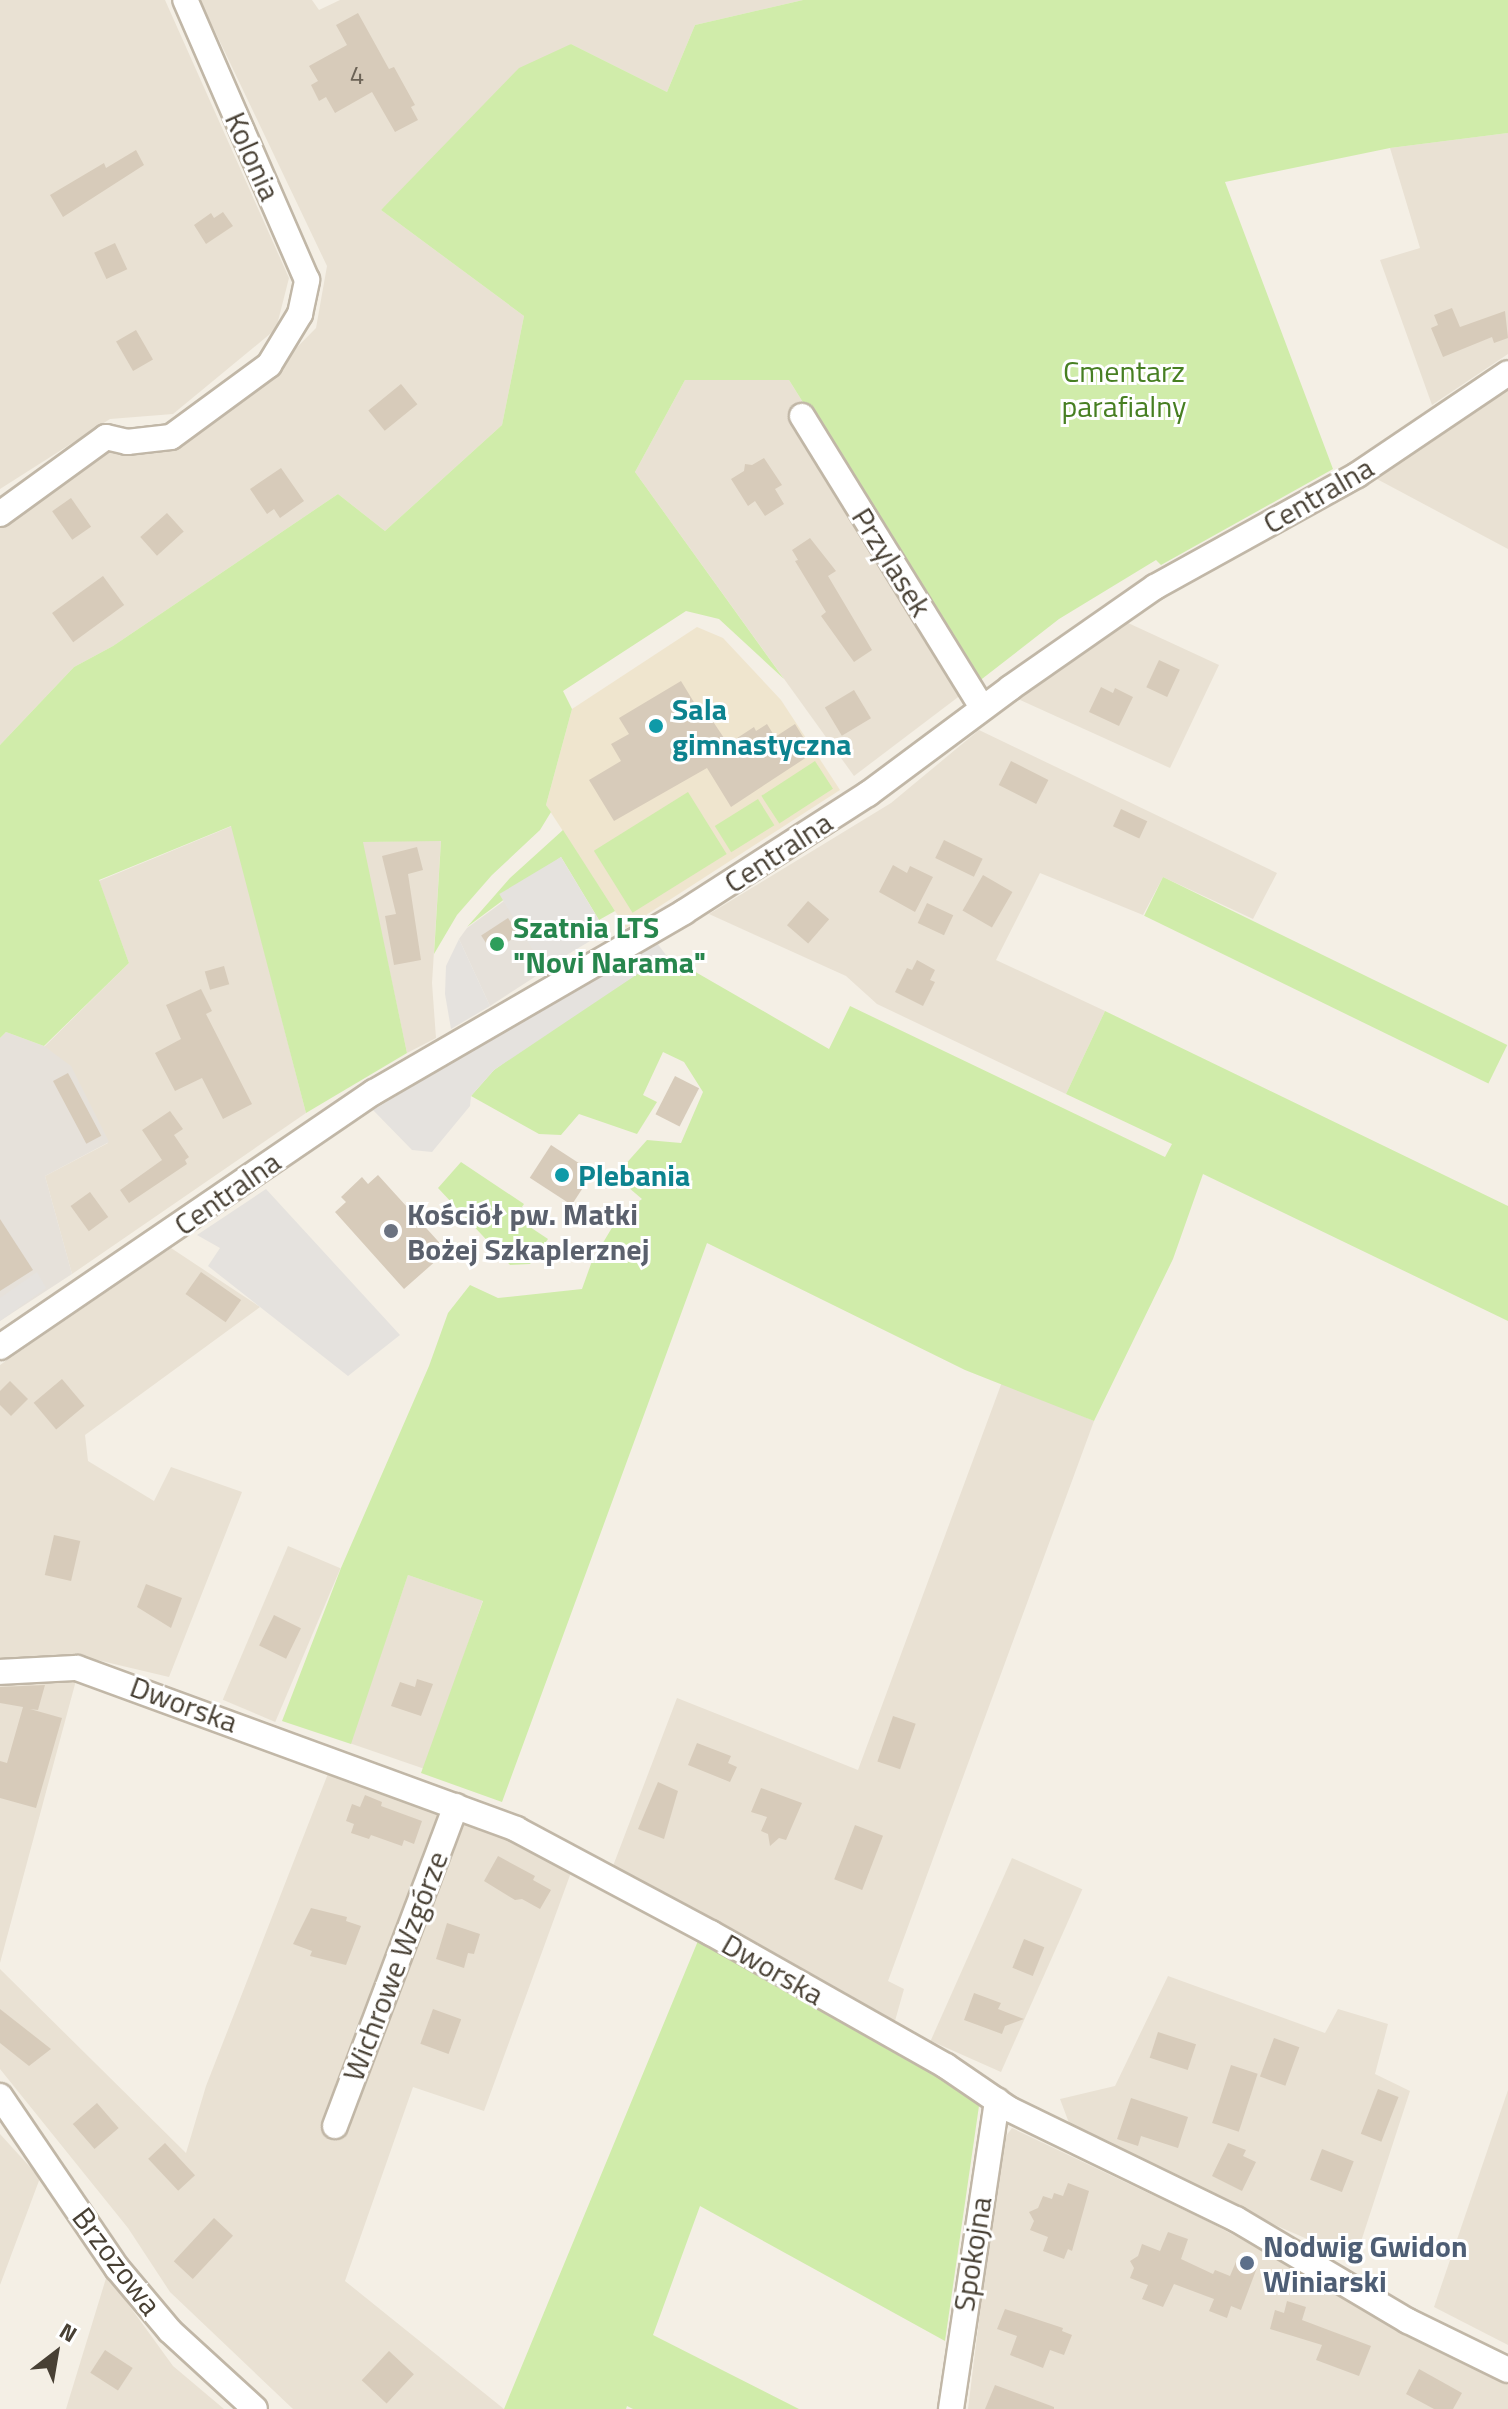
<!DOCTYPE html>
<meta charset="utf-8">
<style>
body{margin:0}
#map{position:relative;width:1508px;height:2409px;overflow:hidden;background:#f4efe5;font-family:"Titillium Web",sans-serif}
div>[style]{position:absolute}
.residential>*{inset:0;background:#e9e1d3;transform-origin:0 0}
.industrial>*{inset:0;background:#e6e1da}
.education>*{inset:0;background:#efe5ce}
.green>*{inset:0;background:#d0ecaa;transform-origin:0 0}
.parking>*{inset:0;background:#e5e2de;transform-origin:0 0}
.building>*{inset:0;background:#d7cbba;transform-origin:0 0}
.roads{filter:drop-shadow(2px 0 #c1b7a7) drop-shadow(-2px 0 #c1b7a7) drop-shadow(0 2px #c1b7a7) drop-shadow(0 -2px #c1b7a7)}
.minor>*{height:24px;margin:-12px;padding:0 12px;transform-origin:12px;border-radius:12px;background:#fff}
.dots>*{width:22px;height:22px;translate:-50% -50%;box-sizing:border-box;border:4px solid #fff;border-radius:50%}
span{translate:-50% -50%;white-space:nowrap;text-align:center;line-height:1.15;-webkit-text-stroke:6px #fff;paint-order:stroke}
.number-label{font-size:26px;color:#6c6356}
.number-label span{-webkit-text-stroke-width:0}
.street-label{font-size:30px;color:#484034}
.park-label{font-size:30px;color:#477f22}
.culture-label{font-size:30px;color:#0d838f;font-weight:700}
.left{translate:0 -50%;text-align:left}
.leisure-label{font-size:30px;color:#27864d;font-weight:700}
.worship-label{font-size:30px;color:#5b616d;font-weight:700}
.service-label{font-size:30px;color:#4e5e75;font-weight:700}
.north{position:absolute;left:16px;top:2313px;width:80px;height:80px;-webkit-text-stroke:6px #fff;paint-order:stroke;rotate:31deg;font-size:22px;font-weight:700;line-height:32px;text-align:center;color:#484034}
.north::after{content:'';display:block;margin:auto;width:28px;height:36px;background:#484034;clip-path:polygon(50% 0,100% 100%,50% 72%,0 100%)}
</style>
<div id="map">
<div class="residential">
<i style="clip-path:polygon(0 0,165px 0,289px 278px,276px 329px,173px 414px,110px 419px,0 489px)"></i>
<i style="clip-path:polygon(200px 0,312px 0,319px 10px,340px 0,803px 0,695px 25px,667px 92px,571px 44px,381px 210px,524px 316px,502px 425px,385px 531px,338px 494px,113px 646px,74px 667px,0 745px,0 522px,103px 447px,170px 450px,244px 401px,316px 328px,327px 266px)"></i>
<i style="clip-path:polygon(1508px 133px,1508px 354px,1432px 405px,1380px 260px,1420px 248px,1390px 148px)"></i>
<i style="clip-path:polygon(685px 380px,789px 380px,978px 682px,854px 776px,635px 472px)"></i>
<i style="clip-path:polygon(1508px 385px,1508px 549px,1375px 478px)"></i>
<i style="clip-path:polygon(1126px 622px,1219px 665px,1170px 768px,1018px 699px)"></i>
<i style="clip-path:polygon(979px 730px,1277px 873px,1253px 919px,1163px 877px,1143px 915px,1040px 873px,996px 960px,1105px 1011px,1066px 1094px,877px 1004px,846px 976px,709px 914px,891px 803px)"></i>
<i style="clip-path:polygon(232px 826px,306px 1113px,72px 1274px,45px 1176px,108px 1143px,44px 1047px,129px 963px,99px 881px)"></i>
<i style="clip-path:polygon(441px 840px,432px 983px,436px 1038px,407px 1053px,362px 842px)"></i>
<i style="clip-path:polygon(171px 1248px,260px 1307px,85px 1435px,88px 1461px,154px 1501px,171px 1467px,242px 1492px,169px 1677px,93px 1659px,0 1662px,0 1365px)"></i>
<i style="clip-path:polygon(1002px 1382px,1094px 1421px,888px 1981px,904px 1989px,893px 2028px,613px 1866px,677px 1698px,858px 1770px)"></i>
<i style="left:288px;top:1546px;width:57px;height:167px;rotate:23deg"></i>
<i style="left:408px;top:1575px;width:79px;height:178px;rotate:19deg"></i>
<i style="clip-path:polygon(78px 1673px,0 1963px,0 1679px)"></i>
<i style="clip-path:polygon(331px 1766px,445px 1810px,573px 1867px,484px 2111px,413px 2087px,345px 2281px,504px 2409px,293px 2409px,170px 2292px,128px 2228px,0 2069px,0 1969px,186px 2153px,206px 2086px)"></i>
<i style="left:1012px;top:1858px;width:77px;height:200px;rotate:24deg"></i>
<i style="clip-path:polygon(1168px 1976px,1325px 2033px,1338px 2009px,1388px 2024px,1375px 2074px,1410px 2091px,1355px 2260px,1225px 2203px,1069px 2123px,1060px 2099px,1115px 2086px)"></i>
<i style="clip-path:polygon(1508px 2090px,1508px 2345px,1434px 2307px)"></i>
<i style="clip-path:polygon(1012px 2128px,1213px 2224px,1508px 2382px,1508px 2409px,968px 2409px,1001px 2143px)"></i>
<i style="clip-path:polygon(0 2134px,40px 2178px,0 2285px)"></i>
<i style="clip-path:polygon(107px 2275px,173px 2366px,224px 2409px,66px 2409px)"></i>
</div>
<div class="industrial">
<i style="clip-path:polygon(504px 901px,547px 969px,490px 1006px,459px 939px,467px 928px)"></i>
<i style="clip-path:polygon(6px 1032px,44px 1046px,71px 1066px,109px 1142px,45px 1176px,72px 1274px,0 1321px,0 1038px)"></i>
</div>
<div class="education">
<i style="clip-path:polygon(697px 627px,723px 638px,781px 700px,840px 790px,626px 928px,546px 805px,572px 709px)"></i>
</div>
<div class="green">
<i style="clip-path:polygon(803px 0,1508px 0,1508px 133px,1390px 148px,1225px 182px,1333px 469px,1161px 565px,1156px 560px,1059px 619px,978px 682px,789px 380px,685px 380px,635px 472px,784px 679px,719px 619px,686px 611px,563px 691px,572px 709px,546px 805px,551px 812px,540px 830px,492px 875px,457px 915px,434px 954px,441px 841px,363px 842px,407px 1053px,306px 1113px,231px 826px,99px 880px,129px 963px,44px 1046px,6px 1032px,0 1038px,0 745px,74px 667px,113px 646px,338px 494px,385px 531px,502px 425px,524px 316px,381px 210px,519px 68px,571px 44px,667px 92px,695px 25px)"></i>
<i style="left:815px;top:761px;width:33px;height:64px;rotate:57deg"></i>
<i style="left:688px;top:792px;width:73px;height:111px;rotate:58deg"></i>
<i style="left:758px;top:799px;width:31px;height:51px;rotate:58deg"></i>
<i style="clip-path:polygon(563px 830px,615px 911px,599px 920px,561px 857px,467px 927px,510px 878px)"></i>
<i style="left:1163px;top:877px;width:383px;height:43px;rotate:26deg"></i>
<i style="clip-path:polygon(666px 955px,829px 1049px,850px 1006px,1165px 1157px,1172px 1144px,1066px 1094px,1105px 1011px,1508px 1206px,1508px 1321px,1203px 1174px,1173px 1259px,1094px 1421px,965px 1370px,707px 1243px,502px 1802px,421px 1773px,483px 1601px,408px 1575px,351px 1744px,282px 1721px,341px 1568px,429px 1366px,448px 1313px,470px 1285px,498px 1298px,582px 1289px,592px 1261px,619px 1216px,642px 1199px,615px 1176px,647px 1140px,681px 1143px,703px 1092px,684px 1062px,663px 1052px,643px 1095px,657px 1102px,637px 1134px,579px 1114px,561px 1135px,539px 1134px,471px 1096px,494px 1070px,537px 1039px)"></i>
<i style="clip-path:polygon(461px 1162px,524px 1204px,515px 1217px,548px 1239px,530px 1264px,510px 1265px,438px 1188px)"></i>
<i style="clip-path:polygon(700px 1936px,980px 2099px,945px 2341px,700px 2206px,653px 2335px,799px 2409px,633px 2409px,627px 2406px,626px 2409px,504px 2409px)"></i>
</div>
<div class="parking">
<i style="left:561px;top:857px;width:87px;height:72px;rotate:59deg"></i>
<i style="clip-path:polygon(459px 939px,490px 1006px,451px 1029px,445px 994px,446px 966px)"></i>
<i style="clip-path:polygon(654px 939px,666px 955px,494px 1070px,471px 1096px,470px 1106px,432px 1152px,412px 1150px,373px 1110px)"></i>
<i style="clip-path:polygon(266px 1189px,400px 1335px,348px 1376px,208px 1266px,220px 1248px,197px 1235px)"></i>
<i style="clip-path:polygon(37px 1272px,46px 1288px,0 1321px,0 1298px)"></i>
</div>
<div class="building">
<i style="clip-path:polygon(358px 13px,389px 69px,394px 67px,415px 105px,411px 107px,418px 120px,395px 132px,372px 92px,335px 113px,326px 97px,319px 101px,311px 85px,318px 81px,309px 66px,347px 45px,336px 25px)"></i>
<i style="clip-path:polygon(136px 150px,144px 165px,63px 217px,50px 195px,104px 163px,106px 168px)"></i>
<i style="clip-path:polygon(223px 212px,233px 226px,206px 244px,194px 225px,211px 213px,214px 218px)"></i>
<i style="left:115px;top:243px;width:29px;height:23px;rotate:65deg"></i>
<i style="clip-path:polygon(1452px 308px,1460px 327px,1505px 311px,1508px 338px,1494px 343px,1492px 337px,1443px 357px,1431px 328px,1438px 325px,1434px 315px)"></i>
<i style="left:136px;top:330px;width:34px;height:23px;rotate:60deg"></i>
<i style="left:401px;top:384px;width:26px;height:42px;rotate:51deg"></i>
<i style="clip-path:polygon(764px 458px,782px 485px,775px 489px,784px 504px,765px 516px,755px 501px,748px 506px,731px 479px,744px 471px,745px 464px,752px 465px)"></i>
<i style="clip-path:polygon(281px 468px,304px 501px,280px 518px,274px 509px,267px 514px,250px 489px)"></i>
<i style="left:71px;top:498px;width:35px;height:23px;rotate:55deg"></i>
<i style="left:167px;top:513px;width:25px;height:36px;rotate:48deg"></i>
<i style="clip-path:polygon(810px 538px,836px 571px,828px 576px,872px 650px,854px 662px,821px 616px,826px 612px,795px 561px,798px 560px,792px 550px)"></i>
<i style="left:103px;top:576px;width:36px;height:63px;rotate:54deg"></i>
<i style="left:1159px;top:660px;width:23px;height:30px;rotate:25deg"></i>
<i style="clip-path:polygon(681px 681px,703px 717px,708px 714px,728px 744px,754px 727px,756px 731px,767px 724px,775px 737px,795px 724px,813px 753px,731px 807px,707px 768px,614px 821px,589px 780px,621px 761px,611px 744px,629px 734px,619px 718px)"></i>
<i style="clip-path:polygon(1101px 687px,1113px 693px,1115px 688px,1133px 697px,1119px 726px,1089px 712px)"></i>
<i style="left:854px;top:690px;width:33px;height:34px;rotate:59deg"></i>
<i style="left:1011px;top:761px;width:42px;height:27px;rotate:27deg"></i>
<i style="left:1121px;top:809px;width:29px;height:19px;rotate:25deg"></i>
<i style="left:944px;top:840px;width:43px;height:20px;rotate:26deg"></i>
<i style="clip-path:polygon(417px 847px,423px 870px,408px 874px,421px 960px,394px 965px,385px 916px,396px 914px,382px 856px)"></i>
<i style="clip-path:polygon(893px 865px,907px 873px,910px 866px,933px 877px,915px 912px,879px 892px)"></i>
<i style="left:983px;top:875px;width:34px;height:41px;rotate:30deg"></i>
<i style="left:808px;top:901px;width:28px;height:32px;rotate:41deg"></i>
<i style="left:927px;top:903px;width:29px;height:22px;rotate:25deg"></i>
<i style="left:508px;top:918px;width:20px;height:32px;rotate:57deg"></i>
<i style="clip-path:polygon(917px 960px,935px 970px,930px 980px,935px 982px,923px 1006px,895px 992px,907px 968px,912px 970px)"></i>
<i style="left:224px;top:966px;width:19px;height:20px;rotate:74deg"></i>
<i style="clip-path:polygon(201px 989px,212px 1011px,206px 1014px,252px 1104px,223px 1119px,202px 1078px,175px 1091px,155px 1053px,181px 1039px,166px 1005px)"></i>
<i style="left:68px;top:1073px;width:71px;height:17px;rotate:62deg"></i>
<i style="left:675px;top:1076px;width:27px;height:43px;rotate:27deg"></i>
<i style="clip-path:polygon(170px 1111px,183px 1129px,174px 1135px,189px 1157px,185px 1160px,187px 1164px,129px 1203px,120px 1190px,162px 1160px,142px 1130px)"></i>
<i style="left:551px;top:1145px;width:50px;height:39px;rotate:33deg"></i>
<i style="clip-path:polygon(378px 1175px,447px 1251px,404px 1289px,335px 1212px,346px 1202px,341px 1197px,362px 1177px,368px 1184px)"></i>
<i style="left:90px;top:1192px;width:31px;height:24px;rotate:54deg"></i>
<i style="clip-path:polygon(0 1219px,33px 1270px,0 1291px)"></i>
<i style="left:201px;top:1272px;width:49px;height:27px;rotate:35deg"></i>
<i style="left:62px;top:1379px;width:35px;height:37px;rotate:50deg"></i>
<i style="clip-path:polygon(10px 1381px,28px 1399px,11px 1416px,0 1405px,0 1391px)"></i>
<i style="left:54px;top:1535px;width:27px;height:41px;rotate:13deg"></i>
<i style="clip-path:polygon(146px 1584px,182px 1598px,171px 1628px,137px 1607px)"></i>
<i style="left:274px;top:1615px;width:30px;height:34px;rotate:26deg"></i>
<i style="clip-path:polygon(417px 1679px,433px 1684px,421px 1716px,391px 1706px,400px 1682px,415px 1687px)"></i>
<i style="clip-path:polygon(45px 1685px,38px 1710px,30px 1709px,62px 1718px,36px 1808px,0 1798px,0 1761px,7px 1763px,23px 1707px,0 1703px,0 1687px)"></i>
<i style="left:893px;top:1716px;width:24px;height:48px;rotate:19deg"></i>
<i style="clip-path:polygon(697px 1743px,731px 1756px,728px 1763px,737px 1767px,730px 1782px,688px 1765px)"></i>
<i style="clip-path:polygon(658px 1782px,678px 1791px,664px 1839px,638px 1829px)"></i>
<i style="clip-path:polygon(761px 1788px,802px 1803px,786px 1840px,779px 1838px,770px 1846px,768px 1834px,761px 1831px,767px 1817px,751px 1812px)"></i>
<i style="clip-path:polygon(365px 1795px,382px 1802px,381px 1806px,422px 1821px,414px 1844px,404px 1840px,402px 1846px,371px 1835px,369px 1839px,351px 1833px,354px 1824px,346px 1821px,352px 1804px,360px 1807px)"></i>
<i style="left:855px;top:1825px;width:30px;height:58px;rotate:21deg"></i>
<i style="clip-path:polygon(498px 1856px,535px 1876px,533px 1880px,551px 1890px,540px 1909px,522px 1899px,515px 1900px,484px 1881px)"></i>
<i style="clip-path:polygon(311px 1908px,347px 1917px,346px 1921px,361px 1926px,346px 1965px,310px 1956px,312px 1951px,293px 1944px)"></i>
<i style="clip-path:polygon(447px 1923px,480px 1934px,474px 1954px,468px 1953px,464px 1968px,436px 1959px)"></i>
<i style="left:1024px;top:1939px;width:22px;height:31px;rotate:22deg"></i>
<i style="clip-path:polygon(974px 1993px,1001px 2003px,998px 2009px,1024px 2019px,1005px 2026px,1002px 2034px,964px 2020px)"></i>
<i style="clip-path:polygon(0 2009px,51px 2049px,29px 2066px,0 2043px)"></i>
<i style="left:433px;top:2009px;width:30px;height:37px;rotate:20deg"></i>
<i style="left:1158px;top:2032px;width:40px;height:27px;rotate:18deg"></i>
<i style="left:1274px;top:2038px;width:27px;height:41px;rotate:20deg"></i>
<i style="left:1231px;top:2065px;width:28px;height:61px;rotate:18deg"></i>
<i style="left:1378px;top:2089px;width:22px;height:48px;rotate:21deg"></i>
<i style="clip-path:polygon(1131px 2098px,1188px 2117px,1178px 2148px,1141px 2136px,1138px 2146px,1117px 2139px)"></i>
<i style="left:97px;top:2103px;width:33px;height:32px;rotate:49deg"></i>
<i style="left:165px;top:2143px;width:44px;height:23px;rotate:47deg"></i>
<i style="clip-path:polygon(1228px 2143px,1246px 2150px,1243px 2156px,1256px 2162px,1242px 2191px,1212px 2176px)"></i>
<i style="left:1322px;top:2149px;width:34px;height:33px;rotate:21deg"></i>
<i style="clip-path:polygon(1068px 2183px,1089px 2191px,1072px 2251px,1068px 2249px,1064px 2259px,1043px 2251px,1048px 2237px,1030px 2230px,1034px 2221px,1029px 2212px,1038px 2208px,1043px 2196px,1052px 2199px,1054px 2193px,1063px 2196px)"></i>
<i style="left:214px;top:2218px;width:26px;height:59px;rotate:43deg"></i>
<i style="clip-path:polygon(1168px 2232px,1188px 2239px,1181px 2259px,1213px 2274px,1215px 2270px,1230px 2276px,1238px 2257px,1258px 2265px,1241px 2310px,1231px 2306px,1227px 2318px,1209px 2311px,1214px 2299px,1174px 2284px,1163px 2307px,1142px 2299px,1148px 2285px,1130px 2278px,1134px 2268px,1130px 2261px,1138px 2256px,1142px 2244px,1160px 2251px)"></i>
<i style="clip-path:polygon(1287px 2301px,1306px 2307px,1302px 2320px,1371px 2346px,1359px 2376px,1316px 2360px,1322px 2345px,1270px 2329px,1275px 2310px,1284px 2313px)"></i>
<i style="clip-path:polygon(1005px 2309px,1063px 2328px,1062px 2331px,1072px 2335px,1064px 2355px,1050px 2350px,1043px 2368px,1010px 2355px,1017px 2336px,997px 2329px)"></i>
<i style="left:105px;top:2350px;width:33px;height:27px;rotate:33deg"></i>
<i style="left:389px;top:2351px;width:34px;height:40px;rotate:43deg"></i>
<i style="clip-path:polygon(1419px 2369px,1462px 2393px,1453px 2409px,1434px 2409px,1406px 2394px)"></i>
<i style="clip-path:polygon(995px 2385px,1054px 2407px,1054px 2409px,985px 2409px)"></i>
</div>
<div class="roads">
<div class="minor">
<i style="left:802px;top:416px;width:343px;rotate:58.3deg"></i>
<i style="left:0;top:514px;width:131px;rotate:-36deg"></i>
<i style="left:106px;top:437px;width:22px;rotate:13deg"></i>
<i style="left:127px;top:442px;width:44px;rotate:-6.5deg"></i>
<i style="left:171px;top:437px;width:122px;rotate:-36.3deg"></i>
<i style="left:269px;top:365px;width:60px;rotate:-58.7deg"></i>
<i style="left:300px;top:314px;width:35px;rotate:-78deg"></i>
<i style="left:307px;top:280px;width:305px;rotate:-113.5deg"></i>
<i style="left:0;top:1347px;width:453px;rotate:-34.3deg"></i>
<i style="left:374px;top:1092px;width:358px;rotate:-30.1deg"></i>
<i style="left:684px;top:912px;width:219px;rotate:-32.7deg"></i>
<i style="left:868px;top:794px;width:177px;rotate:-36.7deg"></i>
<i style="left:1010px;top:688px;width:177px;rotate:-34.9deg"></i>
<i style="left:1155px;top:587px;width:231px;rotate:-29deg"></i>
<i style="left:1357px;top:475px;width:182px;rotate:-34deg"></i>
<i style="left:0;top:1672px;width:77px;rotate:-3deg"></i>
<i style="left:77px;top:1668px;width:468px;rotate:20.1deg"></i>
<i style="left:516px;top:1829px;width:221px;rotate:28.1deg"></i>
<i style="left:711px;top:1933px;width:270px;rotate:29.5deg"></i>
<i style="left:946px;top:2066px;width:76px;rotate:34.3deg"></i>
<i style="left:1009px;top:2109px;width:252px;rotate:25.9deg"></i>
<i style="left:1236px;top:2219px;width:200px;rotate:30.7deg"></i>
<i style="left:1408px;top:2321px;width:111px;rotate:26.1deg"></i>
<i style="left:0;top:2096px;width:208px;rotate:55.8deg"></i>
<i style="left:117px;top:2268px;width:82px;rotate:49.9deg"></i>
<i style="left:170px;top:2331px;width:115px;rotate:42.5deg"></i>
<i style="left:335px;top:2126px;width:342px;rotate:-69.3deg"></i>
<i style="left:951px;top:2409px;width:312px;rotate:-81.5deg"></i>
</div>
</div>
<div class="dots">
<i style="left:656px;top:726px;background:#0f9aa8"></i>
<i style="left:497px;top:944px;background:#2e9e5b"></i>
<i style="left:562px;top:1175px;background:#0f9aa8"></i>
<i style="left:391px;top:1231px;background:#6b7280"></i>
<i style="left:1247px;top:2263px;background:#5c6f8a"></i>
</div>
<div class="number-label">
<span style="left:357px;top:75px">4</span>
</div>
<div class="street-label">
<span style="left:253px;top:156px;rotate:66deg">Kolonia</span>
<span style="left:1318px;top:495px;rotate:-30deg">Centralna</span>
<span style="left:892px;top:562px;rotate:58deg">Przylasek</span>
<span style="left:778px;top:852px;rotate:-33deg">Centralna</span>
<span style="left:227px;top:1193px;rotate:-35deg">Centralna</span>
<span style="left:184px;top:1704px;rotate:20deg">Dworska</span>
<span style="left:395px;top:1966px;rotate:-69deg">Wichrowe Wzgórze</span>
<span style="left:773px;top:1969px;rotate:30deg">Dworska</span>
<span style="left:972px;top:2254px;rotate:-81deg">Spokojna</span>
<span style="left:117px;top:2261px;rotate:53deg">Brzozowa</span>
</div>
<div class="park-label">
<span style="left:1124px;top:388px">Cmentarz<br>parafialny</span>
</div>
<div class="culture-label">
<span class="left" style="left:672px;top:726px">Sala<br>gimnastyczna</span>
<span class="left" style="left:578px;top:1175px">Plebania</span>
</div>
<div class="leisure-label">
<span class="left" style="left:513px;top:944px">Szatnia LTS<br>"Novi Narama"</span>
</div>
<div class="worship-label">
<span class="left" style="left:407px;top:1231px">Kościół pw. Matki<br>Bożej Szkaplerznej</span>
</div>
<div class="service-label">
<span class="left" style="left:1263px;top:2263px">Nodwig Gwidon<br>Winiarski</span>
</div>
<div class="north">N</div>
</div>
